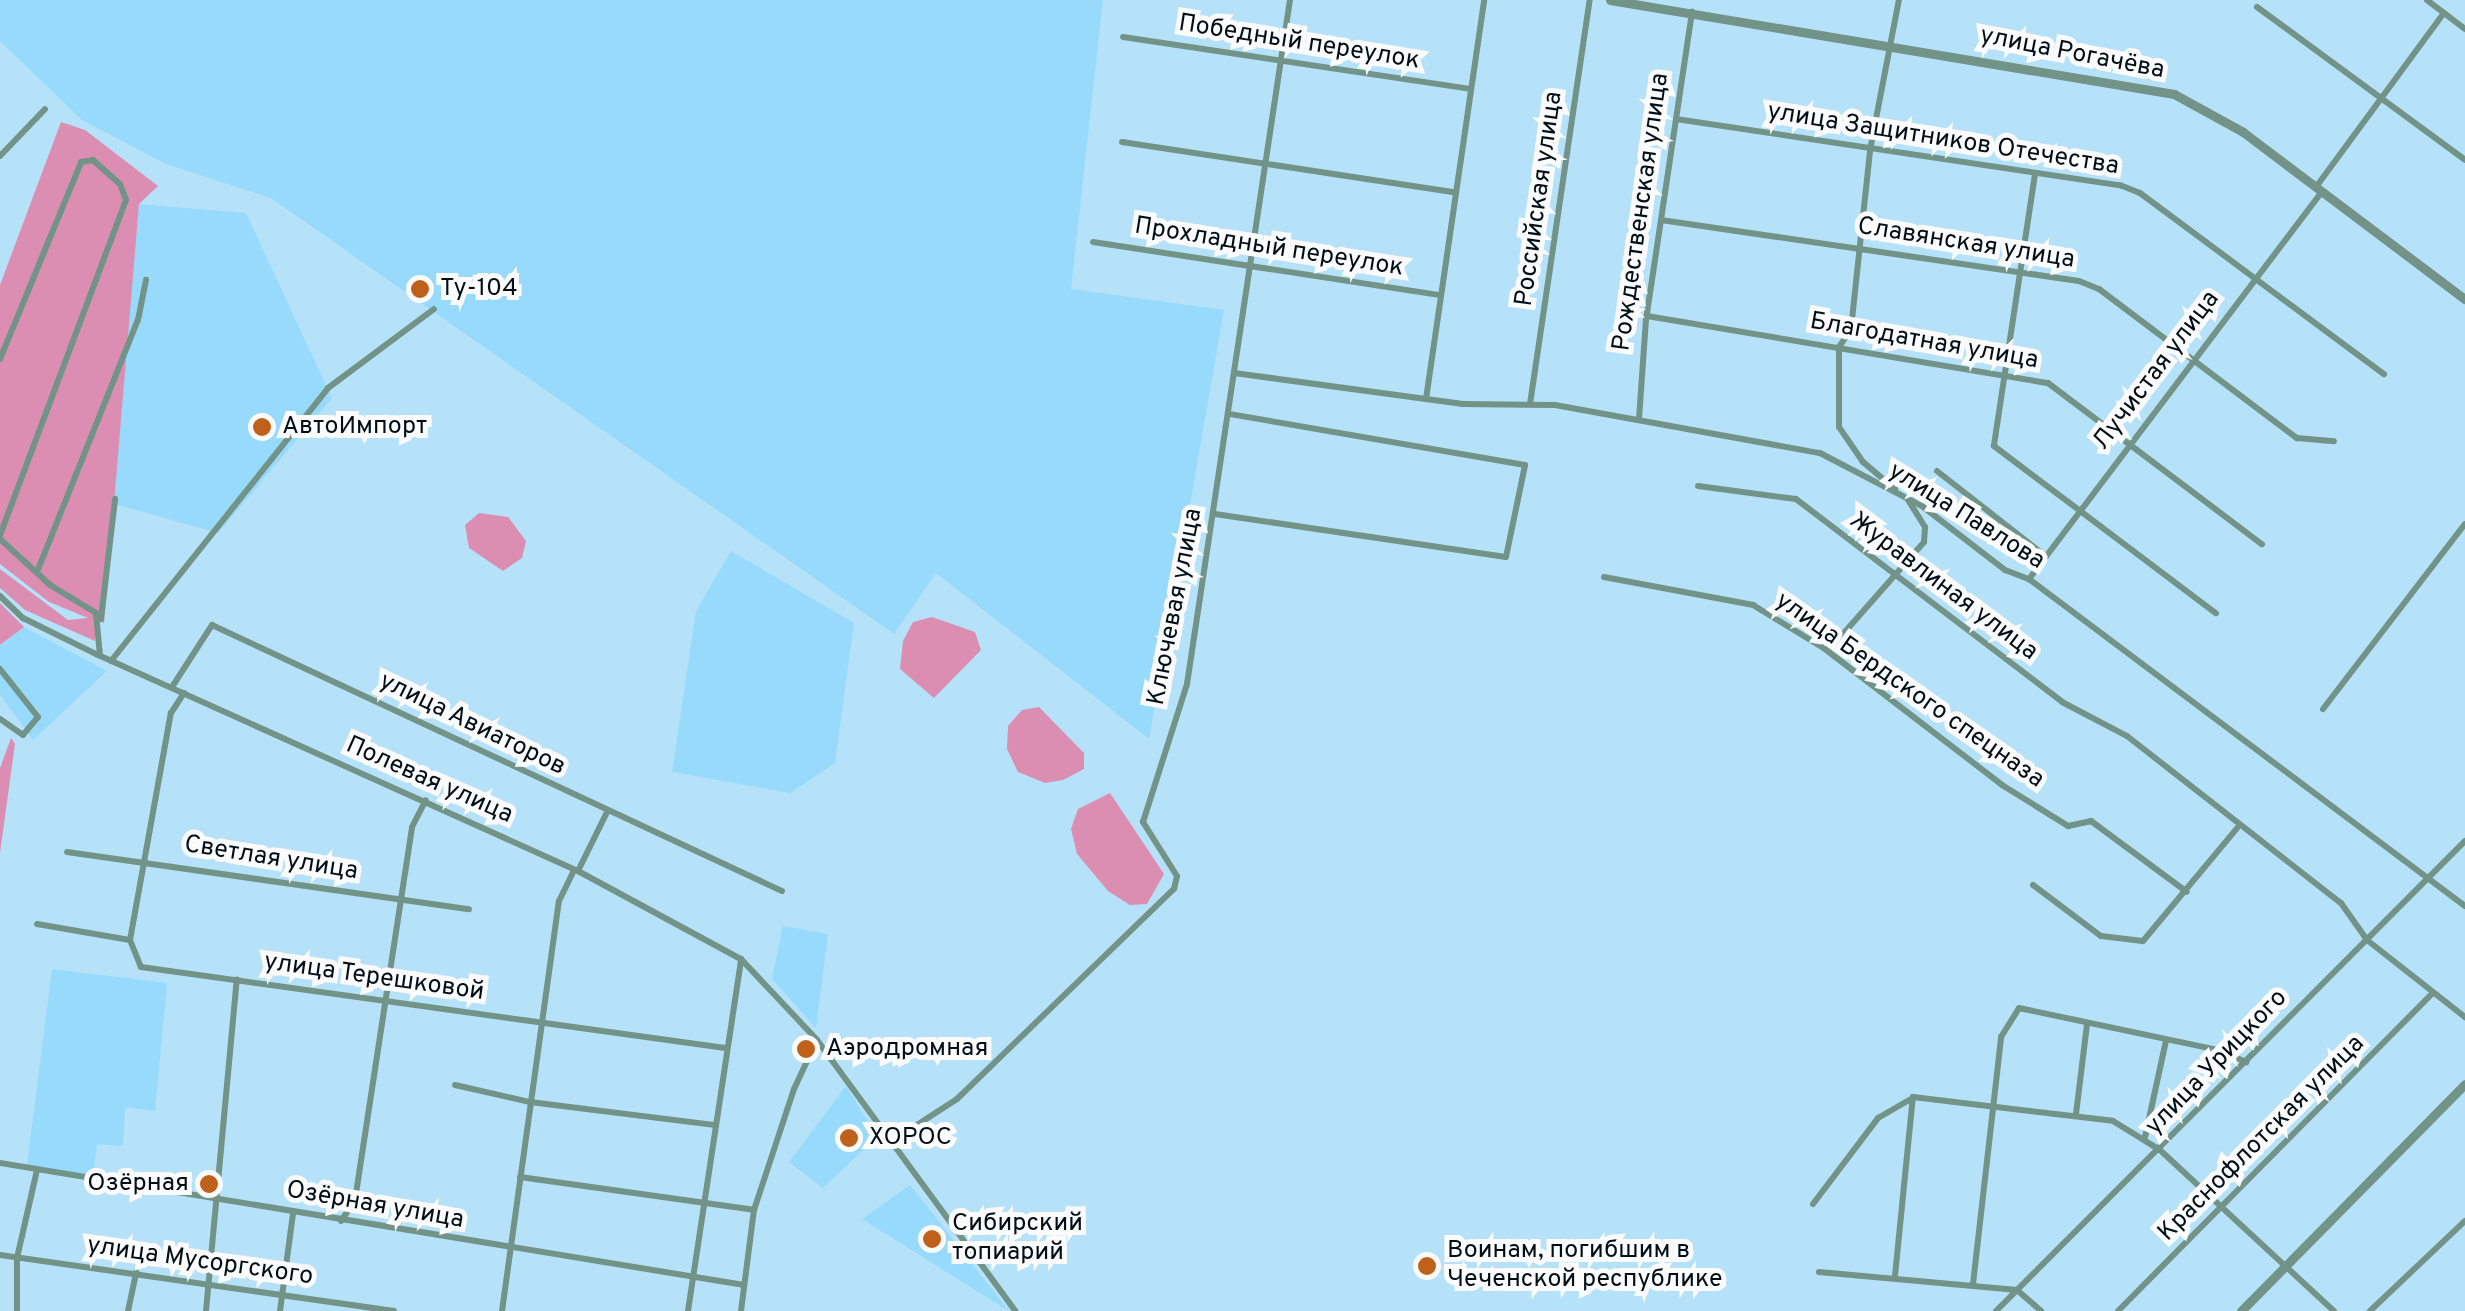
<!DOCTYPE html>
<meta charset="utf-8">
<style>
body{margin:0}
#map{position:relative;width:2465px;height:1311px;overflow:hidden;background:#b6e2f9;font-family:Overpass,sans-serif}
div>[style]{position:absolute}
.built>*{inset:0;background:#97dafb}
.green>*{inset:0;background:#dc8eb2}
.minor>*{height:6px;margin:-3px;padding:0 3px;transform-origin:3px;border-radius:3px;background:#729387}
.tertiary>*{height:9px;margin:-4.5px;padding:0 4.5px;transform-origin:4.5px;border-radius:4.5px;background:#729387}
.dots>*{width:28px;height:28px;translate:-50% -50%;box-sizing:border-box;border:5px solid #fbfbfb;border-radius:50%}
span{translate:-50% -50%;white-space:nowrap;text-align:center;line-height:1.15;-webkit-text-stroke:10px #fbfbfb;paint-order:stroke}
.street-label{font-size:25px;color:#000e18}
.poi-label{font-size:25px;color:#000e18}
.left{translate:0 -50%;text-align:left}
.right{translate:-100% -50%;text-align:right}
</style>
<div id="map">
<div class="built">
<i style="clip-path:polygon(0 0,1103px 0,1071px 289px,1224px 310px,1149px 739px,936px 573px,894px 634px,271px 198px,166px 164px,82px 120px,0 41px)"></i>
<i style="clip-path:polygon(139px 204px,246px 213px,332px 398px,218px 533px,111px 503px)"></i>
<i style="clip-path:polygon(731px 551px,854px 623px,835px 763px,790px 793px,672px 772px,696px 611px)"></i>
<i style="clip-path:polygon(24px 627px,107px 671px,33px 740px,0 695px,0 646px)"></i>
<i style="clip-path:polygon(783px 926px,828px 934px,816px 1028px,772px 979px)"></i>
<i style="clip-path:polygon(52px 969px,167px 983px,155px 1111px,125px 1107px,123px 1146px,97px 1144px,93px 1176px,27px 1165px)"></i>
<i style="clip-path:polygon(846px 1086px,877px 1137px,823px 1188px,789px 1162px)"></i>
<i style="clip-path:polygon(910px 1185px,1009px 1311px,862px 1219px)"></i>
</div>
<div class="green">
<i style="clip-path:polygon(61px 122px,85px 130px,158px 186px,139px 204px,104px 623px,96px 620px,95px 641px,25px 610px,0 588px,0 569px,68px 620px,88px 618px,49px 602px,0 564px,0 285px)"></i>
<i style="clip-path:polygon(479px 513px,508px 517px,526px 541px,522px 558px,503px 571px,469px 548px,465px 525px)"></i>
<i style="clip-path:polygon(0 603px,24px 627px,0 645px)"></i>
<i style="clip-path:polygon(932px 617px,975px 632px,981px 650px,934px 698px,900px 669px,903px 641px,913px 622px)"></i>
<i style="clip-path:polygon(1039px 707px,1084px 753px,1084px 769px,1063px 780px,1045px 783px,1018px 772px,1007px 749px,1008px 726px,1022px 710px)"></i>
<i style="clip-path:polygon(11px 738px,15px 744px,0 853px,0 768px)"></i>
<i style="clip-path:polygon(1110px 793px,1164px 874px,1147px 904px,1130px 905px,1108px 891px,1077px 854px,1071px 829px,1078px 809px)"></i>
</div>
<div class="minor">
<i style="left:2427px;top:0;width:48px;rotate:37.3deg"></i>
<i style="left:2257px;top:7px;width:258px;rotate:36.3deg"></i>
<i style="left:1123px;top:37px;width:351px;rotate:8.5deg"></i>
<i style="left:1676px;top:119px;width:449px;rotate:8.5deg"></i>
<i style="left:2120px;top:185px;width:22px;rotate:22deg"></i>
<i style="left:2140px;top:193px;width:304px;rotate:36.6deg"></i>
<i style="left:1122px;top:142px;width:336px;rotate:8.6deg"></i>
<i style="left:0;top:156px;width:65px;rotate:-46.2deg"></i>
<i style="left:2035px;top:174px;width:275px;rotate:98.6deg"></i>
<i style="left:1994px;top:446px;width:278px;rotate:37deg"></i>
<i style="left:2316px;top:187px;width:216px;rotate:-53.7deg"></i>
<i style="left:1661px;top:220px;width:422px;rotate:8.3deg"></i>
<i style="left:2079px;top:281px;width:22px;rotate:22deg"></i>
<i style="left:2099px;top:289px;width:248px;rotate:37deg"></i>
<i style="left:2297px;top:438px;width:37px;rotate:5deg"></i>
<i style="left:1093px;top:242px;width:351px;rotate:8.7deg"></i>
<i style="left:1647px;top:316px;width:407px;rotate:9.5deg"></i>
<i style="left:2048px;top:383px;width:268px;rotate:37deg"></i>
<i style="left:0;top:359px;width:213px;rotate:-67.6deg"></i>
<i style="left:81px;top:162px;width:12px;rotate:-9deg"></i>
<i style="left:93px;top:160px;width:36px;rotate:42deg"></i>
<i style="left:120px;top:184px;width:17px;rotate:69deg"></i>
<i style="left:126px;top:200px;width:359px;rotate:110.6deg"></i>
<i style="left:1234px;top:373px;width:231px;rotate:7.7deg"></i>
<i style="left:1463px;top:404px;width:92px;rotate:0.6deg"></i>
<i style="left:1555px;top:405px;width:269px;rotate:10.3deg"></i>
<i style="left:1820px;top:453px;width:115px;rotate:27.5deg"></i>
<i style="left:1922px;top:506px;width:105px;rotate:37.6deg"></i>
<i style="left:2005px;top:570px;width:26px;rotate:21deg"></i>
<i style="left:2029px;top:579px;width:545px;rotate:36.87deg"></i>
<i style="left:1426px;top:399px;width:403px;rotate:-81.7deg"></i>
<i style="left:1530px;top:404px;width:408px;rotate:-81.6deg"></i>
<i style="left:1639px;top:419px;width:99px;rotate:-86deg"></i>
<i style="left:1646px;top:320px;width:312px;rotate:-81.5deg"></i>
<i style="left:1937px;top:471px;width:136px;rotate:38.1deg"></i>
<i style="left:1698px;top:486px;width:99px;rotate:7.6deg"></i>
<i style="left:1796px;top:499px;width:335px;rotate:37.3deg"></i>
<i style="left:2062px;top:702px;width:73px;rotate:27.6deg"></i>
<i style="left:2127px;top:736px;width:271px;rotate:38deg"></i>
<i style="left:2341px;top:903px;width:45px;rotate:54.9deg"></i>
<i style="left:2367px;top:940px;width:125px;rotate:38.2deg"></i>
<i style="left:1895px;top:489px;width:42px;rotate:-139.8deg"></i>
<i style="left:1863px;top:462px;width:42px;rotate:-124.4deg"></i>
<i style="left:1839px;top:427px;width:80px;rotate:-90deg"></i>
<i style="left:1839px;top:347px;width:22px;rotate:-56deg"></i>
<i style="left:1851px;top:329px;width:180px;rotate:-83.9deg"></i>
<i style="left:1870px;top:150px;width:153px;rotate:-79.1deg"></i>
<i style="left:1215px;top:514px;width:294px;rotate:8.4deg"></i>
<i style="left:1506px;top:557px;width:94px;rotate:-78.3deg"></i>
<i style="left:1525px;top:465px;width:299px;rotate:-170.2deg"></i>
<i style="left:0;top:539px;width:68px;rotate:42.6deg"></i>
<i style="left:50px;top:585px;width:54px;rotate:31.3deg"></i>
<i style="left:96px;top:613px;width:43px;rotate:84.7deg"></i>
<i style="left:37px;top:572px;width:271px;rotate:-68.2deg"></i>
<i style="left:138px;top:320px;width:41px;rotate:-78.7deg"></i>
<i style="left:1604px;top:577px;width:152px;rotate:10.6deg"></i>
<i style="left:1753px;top:605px;width:84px;rotate:31.4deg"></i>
<i style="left:1825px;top:649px;width:223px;rotate:37.5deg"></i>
<i style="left:2002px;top:785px;width:78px;rotate:31.8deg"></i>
<i style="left:2068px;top:826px;width:24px;rotate:-12deg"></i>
<i style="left:2091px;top:821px;width:119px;rotate:36.5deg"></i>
<i style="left:2029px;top:579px;width:486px;rotate:-52.9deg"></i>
<i style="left:0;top:596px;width:32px;rotate:44deg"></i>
<i style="left:23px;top:618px;width:81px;rotate:26.3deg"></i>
<i style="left:96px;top:654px;width:529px;rotate:24.24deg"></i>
<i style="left:578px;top:871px;width:185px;rotate:28.4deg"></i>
<i style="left:741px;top:959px;width:111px;rotate:46.8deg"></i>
<i style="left:817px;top:1040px;width:336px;rotate:53.8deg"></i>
<i style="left:101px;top:619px;width:121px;rotate:-83.3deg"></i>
<i style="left:1828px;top:651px;width:145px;rotate:-48.6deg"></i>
<i style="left:1924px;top:542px;width:15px;rotate:-86deg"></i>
<i style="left:1925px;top:527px;width:32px;rotate:-122deg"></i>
<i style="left:111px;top:661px;width:349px;rotate:-51.5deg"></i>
<i style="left:328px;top:388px;width:132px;rotate:-36.7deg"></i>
<i style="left:0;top:669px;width:61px;rotate:51.6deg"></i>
<i style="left:38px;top:717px;width:23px;rotate:130deg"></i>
<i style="left:23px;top:735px;width:28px;rotate:-145deg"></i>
<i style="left:172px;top:687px;width:74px;rotate:-57.2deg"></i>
<i style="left:212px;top:625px;width:629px;rotate:25.02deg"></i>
<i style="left:2323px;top:709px;width:233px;rotate:-52.5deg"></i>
<i style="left:67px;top:852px;width:406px;rotate:8.1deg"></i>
<i style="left:578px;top:871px;width:64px;rotate:-63.8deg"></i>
<i style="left:2033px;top:885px;width:85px;rotate:36.9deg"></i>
<i style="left:2101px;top:936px;width:42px;rotate:6.8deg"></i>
<i style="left:2143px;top:941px;width:147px;rotate:-50.2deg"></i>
<i style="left:37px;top:924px;width:94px;rotate:9.8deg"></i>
<i style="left:130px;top:940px;width:29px;rotate:68deg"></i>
<i style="left:141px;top:967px;width:590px;rotate:7.9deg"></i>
<i style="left:130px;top:940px;width:231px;rotate:-79.8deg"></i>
<i style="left:171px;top:713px;width:24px;rotate:-57deg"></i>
<i style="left:455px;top:1085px;width:77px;rotate:12.8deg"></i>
<i style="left:530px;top:1102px;width:185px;rotate:7.1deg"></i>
<i style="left:1913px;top:1097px;width:201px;rotate:6.8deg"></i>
<i style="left:2113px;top:1121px;width:55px;rotate:31.7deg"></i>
<i style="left:2160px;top:1150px;width:237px;rotate:42.8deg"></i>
<i style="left:2076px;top:1114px;width:90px;rotate:-83deg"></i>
<i style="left:2145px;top:1137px;width:98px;rotate:-77.7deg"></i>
<i style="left:889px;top:1143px;width:81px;rotate:-32.9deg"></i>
<i style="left:957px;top:1099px;width:302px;rotate:-44.1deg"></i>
<i style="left:1174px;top:889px;width:13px;rotate:-77deg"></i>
<i style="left:1177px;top:876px;width:64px;rotate:-122.2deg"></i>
<i style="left:1143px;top:822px;width:145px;rotate:-72.3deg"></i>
<i style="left:1187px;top:684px;width:692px;rotate:-81.44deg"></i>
<i style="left:0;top:1163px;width:754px;rotate:9.31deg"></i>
<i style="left:520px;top:1177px;width:236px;rotate:8deg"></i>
<i style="left:1813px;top:1204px;width:108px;rotate:-52.9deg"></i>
<i style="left:1878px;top:1118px;width:39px;rotate:-30deg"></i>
<i style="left:341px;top:1221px;width:25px;rotate:-56deg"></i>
<i style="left:355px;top:1200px;width:377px;rotate:-81.3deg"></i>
<i style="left:412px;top:827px;width:30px;rotate:-63deg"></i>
<i style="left:0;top:1255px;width:398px;rotate:8.1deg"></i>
<i style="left:1819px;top:1272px;width:199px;rotate:5.2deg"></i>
<i style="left:2017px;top:1290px;width:32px;rotate:41deg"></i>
<i style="left:1895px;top:1276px;width:180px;rotate:-84.3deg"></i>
<i style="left:1973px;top:1284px;width:249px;rotate:-83.5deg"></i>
<i style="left:2001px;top:1037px;width:34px;rotate:-58deg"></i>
<i style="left:2019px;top:1008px;width:204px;rotate:11.9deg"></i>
<i style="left:2219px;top:1050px;width:30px;rotate:24deg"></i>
<i style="left:17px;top:1311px;width:53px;rotate:-90deg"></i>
<i style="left:17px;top:1258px;width:90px;rotate:-77.2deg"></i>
<i style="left:128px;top:1311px;width:40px;rotate:-78deg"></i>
<i style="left:206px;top:1311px;width:333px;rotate:-84.7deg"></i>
<i style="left:280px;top:1311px;width:99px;rotate:-82.4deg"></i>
<i style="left:502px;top:1311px;width:414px;rotate:-82.1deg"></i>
<i style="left:559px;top:901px;width:34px;rotate:-64deg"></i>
<i style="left:688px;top:1311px;width:356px;rotate:-81.4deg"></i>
<i style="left:741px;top:1311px;width:102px;rotate:-82.7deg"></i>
<i style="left:754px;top:1210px;width:127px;rotate:-71.7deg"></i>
<i style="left:794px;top:1089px;width:54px;rotate:-64.9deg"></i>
<i style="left:1996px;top:1311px;width:664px;rotate:-45.06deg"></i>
<i style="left:2118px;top:1311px;width:448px;rotate:-45.3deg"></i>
<i style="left:2370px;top:1311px;width:131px;rotate:-43.5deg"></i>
</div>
<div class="tertiary">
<i style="left:1610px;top:0;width:572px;rotate:9.46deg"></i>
<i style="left:2174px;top:94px;width:79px;rotate:28.8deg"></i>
<i style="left:2243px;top:132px;width:278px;rotate:37deg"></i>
<i style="left:2241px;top:1311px;width:319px;rotate:-45.4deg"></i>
</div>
<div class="dots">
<i style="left:420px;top:289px;background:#bf601b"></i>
<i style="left:262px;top:427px;background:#bf601b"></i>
<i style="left:806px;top:1049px;background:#bf601b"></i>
<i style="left:849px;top:1138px;background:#bf601b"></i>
<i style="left:209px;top:1184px;background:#bf601b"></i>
<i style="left:932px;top:1239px;background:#bf601b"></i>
<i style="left:1427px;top:1266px;background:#bf601b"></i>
</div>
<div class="street-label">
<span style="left:1299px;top:43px;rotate:9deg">Победный переулок</span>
<span style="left:2072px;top:54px;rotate:11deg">улица Рогачёва</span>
<span style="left:1943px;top:140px;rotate:9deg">улица Защитников Отечества</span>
<span style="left:1540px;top:199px;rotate:-82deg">Российская улица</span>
<span style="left:1642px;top:212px;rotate:-82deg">Рождественская улица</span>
<span style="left:1966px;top:244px;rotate:9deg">Славянская улица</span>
<span style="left:1269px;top:248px;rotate:9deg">Прохладный переулок</span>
<span style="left:1924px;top:342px;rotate:10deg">Благодатная улица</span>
<span style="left:2157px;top:371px;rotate:-53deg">Лучистая улица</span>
<span style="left:1966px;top:517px;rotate:32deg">улица Павлова</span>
<span style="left:1943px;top:587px;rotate:37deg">Журавлиная улица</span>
<span style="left:1176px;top:607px;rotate:-79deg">Ключевая улица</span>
<span style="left:1909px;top:691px;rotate:35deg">улица Бердского спецназа</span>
<span style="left:472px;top:725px;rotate:26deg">улица Авиаторов</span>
<span style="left:429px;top:781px;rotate:24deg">Полевая улица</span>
<span style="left:271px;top:859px;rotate:9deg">Светлая улица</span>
<span style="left:374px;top:978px;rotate:8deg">улица Терешковой</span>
<span style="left:2217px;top:1063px;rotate:-46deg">улица Урицкого</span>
<span style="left:2262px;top:1139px;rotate:-45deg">Краснофлотская улица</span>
<span style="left:375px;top:1206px;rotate:10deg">Озёрная улица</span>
<span style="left:200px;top:1262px;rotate:8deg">улица Мусоргского</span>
</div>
<div class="poi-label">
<span class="left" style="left:440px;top:289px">Ту-104</span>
<span class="left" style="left:282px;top:427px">АвтоИмпорт</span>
<span class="left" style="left:826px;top:1049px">Аэродромная</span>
<span class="left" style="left:869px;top:1138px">ХОРОС</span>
<span class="right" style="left:189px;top:1184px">Озёрная</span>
<span class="left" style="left:952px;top:1239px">Сибирский<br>топиарий</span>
<span class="left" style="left:1447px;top:1266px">Воинам, погибшим в<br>Чеченской республике</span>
</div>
</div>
